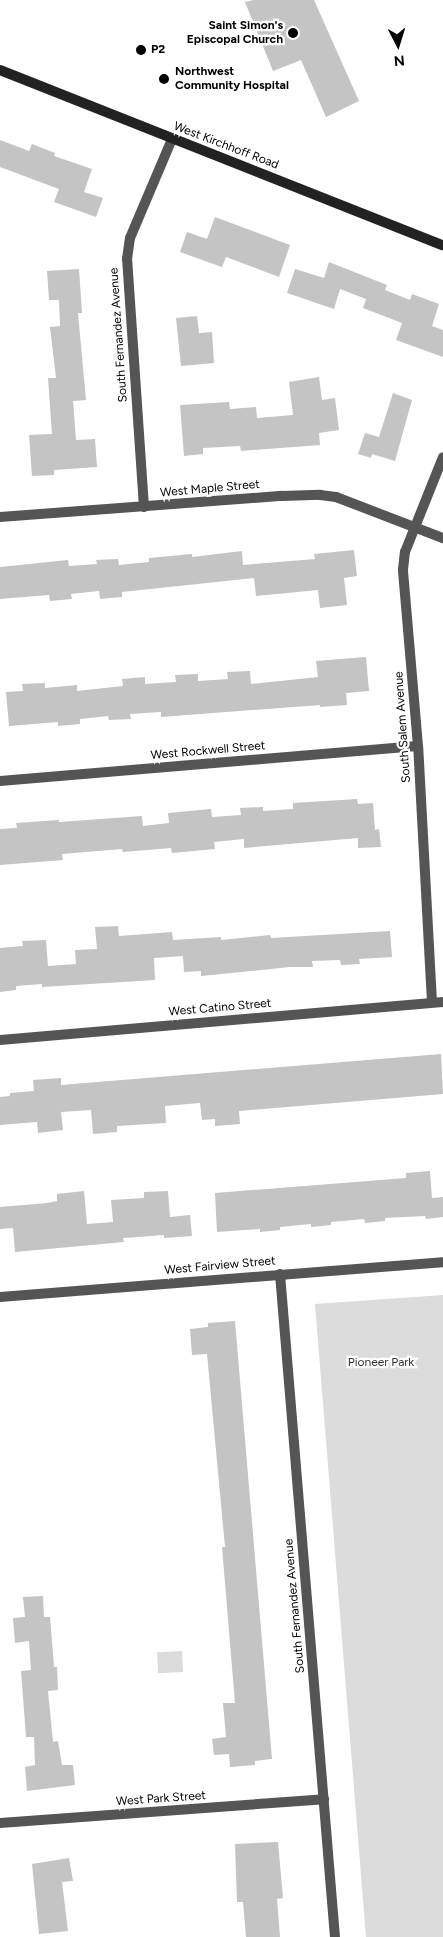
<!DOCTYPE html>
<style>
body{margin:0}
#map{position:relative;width:443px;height:1937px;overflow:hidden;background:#fff;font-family:Figtree,sans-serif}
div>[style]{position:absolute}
.green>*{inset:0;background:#dcdcdc;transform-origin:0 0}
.building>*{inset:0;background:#c4c4c4}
.minor>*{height:10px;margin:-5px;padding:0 5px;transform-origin:5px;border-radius:5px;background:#555}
.secondary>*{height:10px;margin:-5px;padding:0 5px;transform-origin:5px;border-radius:5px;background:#222}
.dots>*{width:14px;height:14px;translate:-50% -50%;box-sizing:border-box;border:2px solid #fff;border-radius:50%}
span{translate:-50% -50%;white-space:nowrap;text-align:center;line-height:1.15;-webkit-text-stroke:4.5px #fff;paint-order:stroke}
.poi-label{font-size:12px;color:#000;font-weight:700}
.right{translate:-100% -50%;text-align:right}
.left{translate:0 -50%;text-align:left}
.street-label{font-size:12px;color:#000}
.park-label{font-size:12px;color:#333}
.north{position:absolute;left:373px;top:20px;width:50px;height:50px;-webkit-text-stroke:4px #fff;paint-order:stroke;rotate:175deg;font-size:14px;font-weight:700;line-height:20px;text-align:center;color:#000}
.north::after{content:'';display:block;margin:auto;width:18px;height:22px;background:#000;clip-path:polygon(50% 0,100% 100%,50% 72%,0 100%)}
</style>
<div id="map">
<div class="green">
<i style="clip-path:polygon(443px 1295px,443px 1937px,366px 1937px,315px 1304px)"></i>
<i style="left:182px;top:1651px;width:21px;height:25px;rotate:87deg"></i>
</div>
<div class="building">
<i style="clip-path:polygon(253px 0,314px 0,359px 101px,326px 117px,301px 60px,273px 71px,245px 2px)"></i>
<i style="clip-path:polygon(0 140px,29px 151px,32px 144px,55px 153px,54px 156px,92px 169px,84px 192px,103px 198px,96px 217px,54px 202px,59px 189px,0 167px)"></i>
<i style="clip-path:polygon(215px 217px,290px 245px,279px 277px,226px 257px,222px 267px,180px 252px,187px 232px,207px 239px)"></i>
<i style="clip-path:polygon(329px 262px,387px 285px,385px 290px,410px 300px,412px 294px,439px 304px,432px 326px,443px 330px,443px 357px,396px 340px,402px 323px,363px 308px,366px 299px,340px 289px,334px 309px,287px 293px,295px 269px,324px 278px)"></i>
<i style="clip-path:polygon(79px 269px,82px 313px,78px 313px,86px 400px,73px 401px,76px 440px,95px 439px,97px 467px,54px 470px,54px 475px,32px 476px,29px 435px,52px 434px,48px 378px,56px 378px,50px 327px,60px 326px,59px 300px,49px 300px,47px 271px)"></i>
<i style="clip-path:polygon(197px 316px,199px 333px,212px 332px,214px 363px,181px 366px,176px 318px)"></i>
<i style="clip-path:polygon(319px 377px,322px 400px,335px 398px,339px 430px,319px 433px,320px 445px,241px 451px,240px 446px,203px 448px,203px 454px,184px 456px,180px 405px,229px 402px,230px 409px,256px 407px,257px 418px,293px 415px,289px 382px)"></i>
<i style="clip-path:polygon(393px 393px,412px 400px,395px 461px,372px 454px,371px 458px,358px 454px,365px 433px,379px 437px)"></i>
<i style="clip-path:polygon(354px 550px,357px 576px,344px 578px,347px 605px,320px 608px,318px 590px,256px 596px,254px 578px,122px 592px,122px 597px,100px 599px,99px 591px,71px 594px,72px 599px,50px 601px,49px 595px,0 599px,0 567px,68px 560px,69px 566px,97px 564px,96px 560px,118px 559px,119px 565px,149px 562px,149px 558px,192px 554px,192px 557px,242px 551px,243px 565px,315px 559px,314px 554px)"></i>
<i style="clip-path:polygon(366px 657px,369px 691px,346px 693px,347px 705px,320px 707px,320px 705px,161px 717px,161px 712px,130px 714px,131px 719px,109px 720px,108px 716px,80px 719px,80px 724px,58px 726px,58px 722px,9px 726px,6px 692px,23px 691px,22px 684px,45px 683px,45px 688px,77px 685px,77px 691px,123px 686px,122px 679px,145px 677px,145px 684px,176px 682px,175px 675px,198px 674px,198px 681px,228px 679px,227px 672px,250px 671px,251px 684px,318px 677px,316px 661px)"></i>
<i style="clip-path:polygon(357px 799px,358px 804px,373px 803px,375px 830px,379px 829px,381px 847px,358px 848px,358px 838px,244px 848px,244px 839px,214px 842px,215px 849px,172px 853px,171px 848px,123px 852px,122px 849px,62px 854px,63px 860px,0 865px,0 829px,17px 828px,16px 823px,59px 820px,59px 822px,142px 816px,143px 826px,169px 823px,168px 813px,211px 809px,212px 817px,241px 815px,240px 808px,263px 807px,263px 811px,293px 809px,293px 803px)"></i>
<i style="clip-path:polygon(118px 926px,119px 936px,172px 932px,173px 940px,221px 937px,221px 940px,270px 935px,271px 938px,390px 931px,392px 957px,359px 959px,360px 964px,341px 965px,340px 960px,312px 961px,313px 967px,290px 967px,201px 976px,201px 971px,184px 972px,183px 956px,154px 958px,155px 980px,42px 987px,42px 984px,16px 986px,16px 990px,0 992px,0 948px,23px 946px,22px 941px,46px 940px,48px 966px,76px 964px,75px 950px,97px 949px,95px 927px)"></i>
<i style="clip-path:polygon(441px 1054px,443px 1094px,239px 1111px,240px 1124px,215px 1126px,215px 1119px,202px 1120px,200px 1103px,165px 1106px,166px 1123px,117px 1126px,117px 1132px,93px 1134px,91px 1110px,61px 1112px,63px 1130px,38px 1133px,37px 1122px,0 1125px,0 1097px,10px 1096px,10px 1093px,34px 1091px,33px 1080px,61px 1078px,61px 1085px)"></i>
<i style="clip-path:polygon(430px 1171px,432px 1198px,443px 1197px,443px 1217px,426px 1219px,425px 1216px,385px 1218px,385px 1221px,365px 1223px,364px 1219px,331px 1222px,331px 1225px,311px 1227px,311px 1224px,280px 1227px,280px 1230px,260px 1232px,260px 1229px,217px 1232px,215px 1193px,406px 1178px,406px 1173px)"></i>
<i style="clip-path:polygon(84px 1191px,87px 1224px,113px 1222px,111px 1200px,144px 1198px,144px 1192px,168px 1191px,170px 1217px,190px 1215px,192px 1236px,164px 1238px,164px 1235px,138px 1237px,123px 1238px,124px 1242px,15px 1252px,13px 1228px,0 1229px,0 1207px,47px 1203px,57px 1201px,57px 1194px)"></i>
<i style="clip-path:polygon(235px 1321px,272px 1759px,255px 1761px,255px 1765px,230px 1767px,229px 1754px,214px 1755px,212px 1739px,226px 1737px,223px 1703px,235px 1703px,222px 1547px,225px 1547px,207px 1354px,192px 1355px,190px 1329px,208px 1327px,208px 1323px)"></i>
<i style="clip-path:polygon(43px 1596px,44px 1617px,50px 1617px,54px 1667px,57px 1667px,58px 1690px,48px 1691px,53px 1742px,58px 1741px,62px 1765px,73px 1765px,75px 1785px,27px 1791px,25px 1767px,35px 1765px,34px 1737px,26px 1737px,21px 1671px,31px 1670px,29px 1641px,15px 1643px,13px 1618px,25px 1617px,23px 1597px)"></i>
<i style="clip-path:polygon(278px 1842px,283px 1898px,277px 1899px,280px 1937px,246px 1937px,243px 1902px,237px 1902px,235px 1844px)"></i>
<i style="clip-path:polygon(69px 1858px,73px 1881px,62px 1882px,68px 1931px,39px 1934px,32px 1864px)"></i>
</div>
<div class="minor">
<i style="left:144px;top:507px;width:249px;rotate:-93.9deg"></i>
<i style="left:127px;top:259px;width:21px;rotate:-82deg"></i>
<i style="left:130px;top:238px;width:108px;rotate:-67deg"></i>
<i style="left:0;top:517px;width:283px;rotate:-4.3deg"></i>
<i style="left:282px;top:496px;width:38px;rotate:-2deg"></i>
<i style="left:320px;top:495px;width:16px;rotate:7deg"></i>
<i style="left:336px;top:497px;width:115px;rotate:21deg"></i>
<i style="left:0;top:781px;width:419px;rotate:-4.8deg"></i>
<i style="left:432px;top:1002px;width:256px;rotate:-93.1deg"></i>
<i style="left:418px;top:746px;width:177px;rotate:-94.9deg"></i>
<i style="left:403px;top:570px;width:18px;rotate:-84deg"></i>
<i style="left:405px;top:552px;width:102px;rotate:-68.2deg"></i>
<i style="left:0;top:1040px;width:445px;rotate:-4.9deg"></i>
<i style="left:280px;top:1274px;width:665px;rotate:85.26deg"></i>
<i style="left:0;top:1297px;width:444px;rotate:-4.5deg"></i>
<i style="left:0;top:1823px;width:325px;rotate:-4.2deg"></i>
</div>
<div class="secondary">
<i style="left:0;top:70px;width:476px;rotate:21.6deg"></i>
</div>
<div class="dots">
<i style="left:293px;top:33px;background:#000"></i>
<i style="left:141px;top:50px;background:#000"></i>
<i style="left:164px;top:79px;background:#000"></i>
</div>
<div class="poi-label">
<span class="right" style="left:283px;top:33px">Saint Simon's<br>Episcopal Church</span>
<span class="left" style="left:151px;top:50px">P2</span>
<span class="left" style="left:175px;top:79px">Northwest<br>Community Hospital</span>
</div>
<div class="street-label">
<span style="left:226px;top:146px;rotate:21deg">West Kirchhoff Road</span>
<span style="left:119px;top:335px;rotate:-94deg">South Fernandez Avenue</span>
<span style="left:210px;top:489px;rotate:-5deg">West Maple Street</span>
<span style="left:403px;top:727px;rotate:-94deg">South Salem Avenue</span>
<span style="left:208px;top:751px;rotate:-5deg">West Rockwell Street</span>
<span style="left:220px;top:1008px;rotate:-5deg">West Catino Street</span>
<span style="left:220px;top:1266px;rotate:-5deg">West Fairview Street</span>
<span style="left:295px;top:1606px;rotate:-95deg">South Fernandez Avenue</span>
<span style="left:161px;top:1799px;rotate:-4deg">West Park Street</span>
</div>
<div class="park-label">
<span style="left:381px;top:1363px">Pioneer Park</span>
</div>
<div class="north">N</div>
</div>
